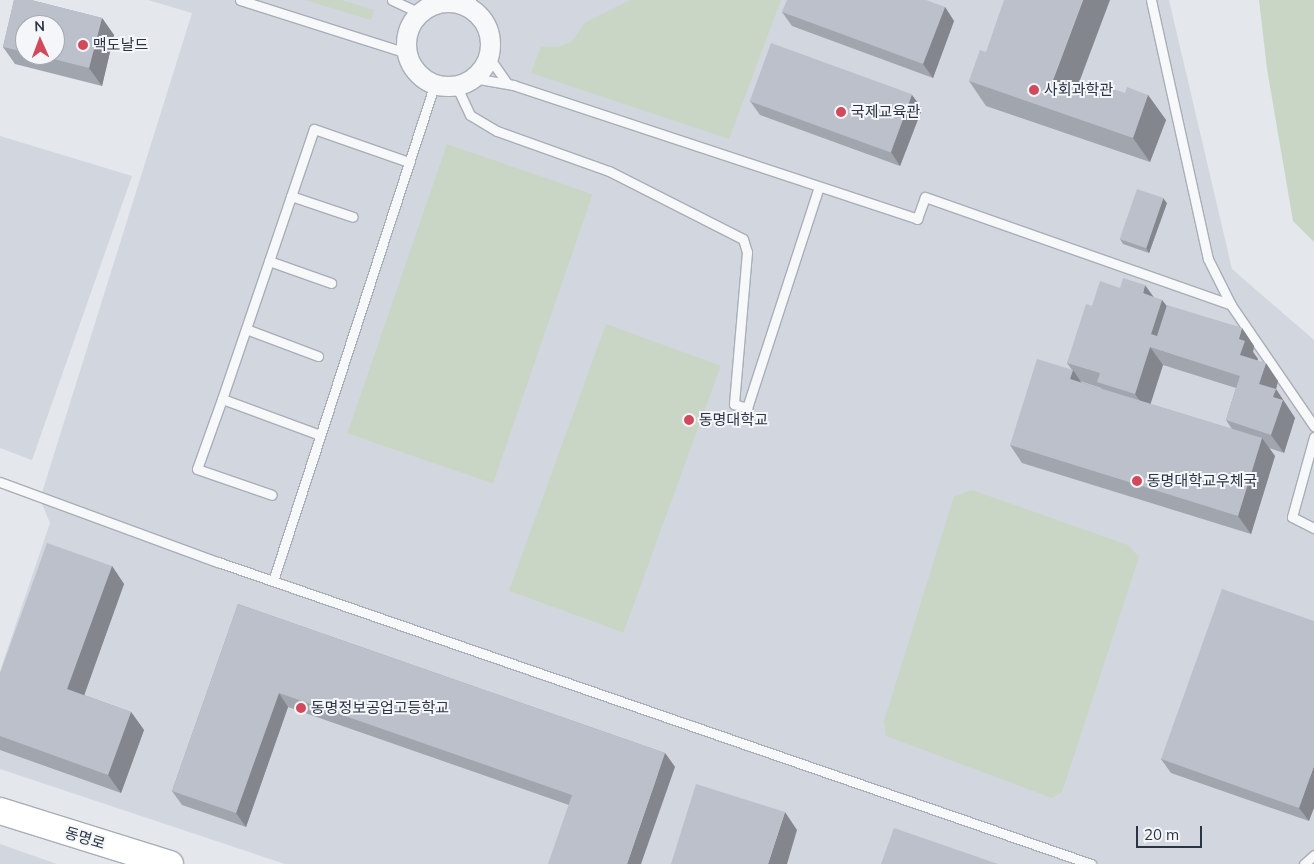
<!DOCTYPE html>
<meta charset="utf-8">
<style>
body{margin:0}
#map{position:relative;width:1314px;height:864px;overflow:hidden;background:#e4e7ec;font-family:Mulish,"Noto Sans KR",sans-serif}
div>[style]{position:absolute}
.built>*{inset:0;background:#d2d6de}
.green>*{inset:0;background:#c9d6c5;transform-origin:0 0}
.roads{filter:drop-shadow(1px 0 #a9aeb7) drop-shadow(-1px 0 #a9aeb7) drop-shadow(0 1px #a9aeb7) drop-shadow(0 -1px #a9aeb7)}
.service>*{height:9px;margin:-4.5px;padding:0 4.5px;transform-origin:4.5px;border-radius:4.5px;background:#f7f8fa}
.minor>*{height:19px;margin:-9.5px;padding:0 9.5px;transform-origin:9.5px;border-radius:9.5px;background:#f7f8fa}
.minor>.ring{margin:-9.5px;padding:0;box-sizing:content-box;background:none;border:19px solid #f7f8fa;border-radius:50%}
.secondary>*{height:26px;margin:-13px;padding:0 13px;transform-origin:13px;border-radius:13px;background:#fff}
.wall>*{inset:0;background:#a1a5ae}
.shaded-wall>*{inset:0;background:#83868d}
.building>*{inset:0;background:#bbc0ca;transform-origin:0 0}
.dots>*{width:14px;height:14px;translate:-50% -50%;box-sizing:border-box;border:2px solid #f4f6f9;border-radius:50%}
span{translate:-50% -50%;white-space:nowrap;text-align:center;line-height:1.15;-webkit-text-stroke:4px #f4f6f9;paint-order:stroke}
.poi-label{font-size:15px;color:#2b3445}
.left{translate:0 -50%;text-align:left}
.street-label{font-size:15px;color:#2b3445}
.north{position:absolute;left:15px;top:15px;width:50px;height:50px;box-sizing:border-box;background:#f4f6f9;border:1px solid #a4a8b1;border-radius:50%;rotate:358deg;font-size:14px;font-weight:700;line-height:20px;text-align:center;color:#2b3445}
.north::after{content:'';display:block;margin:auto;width:18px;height:22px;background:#d1495b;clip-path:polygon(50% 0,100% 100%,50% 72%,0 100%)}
.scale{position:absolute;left:1136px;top:826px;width:66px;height:22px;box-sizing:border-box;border:2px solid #2b3445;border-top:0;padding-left:6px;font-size:15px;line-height:18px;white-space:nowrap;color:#2b3445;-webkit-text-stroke:4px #f4f6f9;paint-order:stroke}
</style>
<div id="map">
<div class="built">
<i style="clip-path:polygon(148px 0,1169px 0,1232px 269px,1314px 340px,1314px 864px,285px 864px,0 769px,0 671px,50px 523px,40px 499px,192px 13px)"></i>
<i style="clip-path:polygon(0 136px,132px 176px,32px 460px,0 448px)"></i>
<i style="clip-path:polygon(0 844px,57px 864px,0 864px)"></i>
</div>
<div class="green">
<i style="clip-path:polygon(305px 0,342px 0,374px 10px,371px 20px)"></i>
<i style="clip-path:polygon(630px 0,781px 0,729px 139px,531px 73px,541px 46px,557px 47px,571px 42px,586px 22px)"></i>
<i style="clip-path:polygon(1259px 0,1314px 0,1314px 242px,1293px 221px,1267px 69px)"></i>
<i style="left:447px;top:144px;width:154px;height:306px;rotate:19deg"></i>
<i style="left:606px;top:324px;width:122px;height:284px;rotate:20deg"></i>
<i style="clip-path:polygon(972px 490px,1128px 545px,1139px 557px,1062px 792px,1052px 798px,886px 736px,884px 721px,954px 496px)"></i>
</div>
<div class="roads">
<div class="service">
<i style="left:240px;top:0;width:175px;rotate:17.6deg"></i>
<i style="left:392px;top:0;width:31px;rotate:25deg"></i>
<i style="left:471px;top:0;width:10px;rotate:84deg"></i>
<i style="left:1151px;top:0;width:265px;rotate:77.6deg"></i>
<i style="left:1208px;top:259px;width:51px;rotate:63.4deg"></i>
<i style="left:1231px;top:305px;width:147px;rotate:55.6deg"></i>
<i style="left:446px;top:2px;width:4px;rotate:-34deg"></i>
<i style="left:488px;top:56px;width:33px;rotate:55deg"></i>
<i style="left:473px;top:78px;width:41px;rotate:9.9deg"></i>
<i style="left:513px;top:85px;width:426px;rotate:18.3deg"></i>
<i style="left:917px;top:219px;width:23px;rotate:-70deg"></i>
<i style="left:925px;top:197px;width:324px;rotate:19.4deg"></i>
<i style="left:456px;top:85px;width:33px;rotate:65deg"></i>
<i style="left:470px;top:115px;width:31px;rotate:31deg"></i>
<i style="left:497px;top:131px;width:119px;rotate:19.7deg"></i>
<i style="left:609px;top:171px;width:150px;rotate:26.9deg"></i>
<i style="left:743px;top:239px;width:14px;rotate:73deg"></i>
<i style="left:747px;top:252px;width:153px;rotate:94.9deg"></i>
<i style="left:734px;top:404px;width:14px;rotate:17deg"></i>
<i style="left:747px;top:408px;width:232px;rotate:-72deg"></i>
<i style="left:291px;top:196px;width:65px;rotate:18.7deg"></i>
<i style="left:269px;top:261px;width:66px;rotate:19.5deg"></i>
<i style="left:246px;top:329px;width:77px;rotate:20.6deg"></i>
<i style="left:222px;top:399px;width:74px;rotate:109.7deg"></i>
<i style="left:197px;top:469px;width:79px;rotate:19.1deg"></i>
<i style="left:320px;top:435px;width:104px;rotate:-159.8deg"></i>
<i style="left:222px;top:399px;width:285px;rotate:-71.2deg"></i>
<i style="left:314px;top:129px;width:101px;rotate:19.2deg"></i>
<i style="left:1314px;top:437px;width:83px;rotate:105.4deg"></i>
<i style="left:1292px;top:517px;width:25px;rotate:27deg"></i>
<i style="left:0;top:482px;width:232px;rotate:20.2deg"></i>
<i style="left:218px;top:562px;width:924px;rotate:19.08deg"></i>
<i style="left:273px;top:581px;width:524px;rotate:-71.98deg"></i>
<i style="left:1304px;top:864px;width:13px;rotate:-42deg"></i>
</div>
<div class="minor">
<i class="ring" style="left:406px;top:2px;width:65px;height:65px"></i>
</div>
<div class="secondary">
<i style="left:0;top:811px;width:178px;rotate:17.3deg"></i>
</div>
</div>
<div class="wall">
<i style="clip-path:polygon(evenodd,14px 0,31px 0,102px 18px,114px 35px,102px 86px,15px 64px,3px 47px,14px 0,25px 25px,55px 25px,55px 55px,25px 55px,25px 25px)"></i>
<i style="clip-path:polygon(945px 7px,954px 21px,933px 78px,792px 26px,782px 12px)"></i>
<i style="clip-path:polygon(986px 52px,1101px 97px,1125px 93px,1148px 95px,1166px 120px,1150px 162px,986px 106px,969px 81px)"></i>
<i style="clip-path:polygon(912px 95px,922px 109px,900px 166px,760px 115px,750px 101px)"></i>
<i style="clip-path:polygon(1167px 203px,1149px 253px,1123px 244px,1120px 239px)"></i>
<i style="clip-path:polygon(evenodd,1120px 288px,1162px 300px,1167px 306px,1242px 328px,1254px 346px,1253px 352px,1258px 359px,1257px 360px,1278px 381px,1276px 389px,1295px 418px,1284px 453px,1269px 448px,1275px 456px,1251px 534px,1022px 463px,1010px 445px,1072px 370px,1067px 363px,1092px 306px,1120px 288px,1163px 365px,1236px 388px,1226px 420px,1232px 429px,1150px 404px,1163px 365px,1120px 288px,1080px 381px,1101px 388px,1102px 389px,1081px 382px,1080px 381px)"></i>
<i style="clip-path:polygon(112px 566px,124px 584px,84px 695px,131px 712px,144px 730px,121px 793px,0 750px,0 673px)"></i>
<i style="clip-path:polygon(238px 604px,665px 753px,675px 767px,569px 805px,288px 707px,246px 827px,182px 805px,172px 791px)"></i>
<i style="clip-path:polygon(1314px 621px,1309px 821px,1171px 773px,1161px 759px)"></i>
</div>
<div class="shaded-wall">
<i style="clip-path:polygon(1083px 0,1110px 0,1071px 104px,1053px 80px)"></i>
<i style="clip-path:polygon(945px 7px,954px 21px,933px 78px,923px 64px)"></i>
<i style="clip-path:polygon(102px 18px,114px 35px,102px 86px,89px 68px)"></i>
<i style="clip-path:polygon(912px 95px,922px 109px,900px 166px,891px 152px)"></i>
<i style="clip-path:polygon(1148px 95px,1166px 120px,1150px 162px,1133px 138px)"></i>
<i style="clip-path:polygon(1163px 198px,1167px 203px,1149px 253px,1146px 248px)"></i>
<i style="clip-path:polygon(1145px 285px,1158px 303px,1143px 293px)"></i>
<i style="clip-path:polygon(1162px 300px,1175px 318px,1163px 352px,1151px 334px)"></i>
<i style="clip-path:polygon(1242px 328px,1254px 346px,1253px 352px,1258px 359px,1253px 373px,1240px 355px,1239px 339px)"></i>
<i style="clip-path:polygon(1150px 347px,1163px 365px,1148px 412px,1135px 394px)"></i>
<i style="clip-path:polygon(1266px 363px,1278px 381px,1276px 389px,1295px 418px,1284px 453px,1271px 435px,1259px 384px)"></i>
<i style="clip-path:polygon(1073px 370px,1085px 388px,1070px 379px)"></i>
<i style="clip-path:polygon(1262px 438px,1275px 456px,1251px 534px,1238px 516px)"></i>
<i style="clip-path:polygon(112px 566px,124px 584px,80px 707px,67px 689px)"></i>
<i style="clip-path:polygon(279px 693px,288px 707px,246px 827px,236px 813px)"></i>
<i style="clip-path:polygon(131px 712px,144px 730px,121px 793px,108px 775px)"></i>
<i style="clip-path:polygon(665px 753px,675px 767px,641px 864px,627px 864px)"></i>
<i style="clip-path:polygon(1314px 766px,1314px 808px,1309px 821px,1299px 808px)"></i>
<i style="clip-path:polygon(785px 812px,797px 830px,787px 864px,768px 864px)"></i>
</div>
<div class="building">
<i style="clip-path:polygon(14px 0,31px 0,102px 18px,89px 68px,38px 55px,55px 55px,55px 25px,25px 25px,25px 52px,3px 47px)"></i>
<i style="clip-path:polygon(787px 0,926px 0,945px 7px,923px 64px,782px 12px)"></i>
<i style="clip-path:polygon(1004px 0,1083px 0,1053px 80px,1101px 97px,1105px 86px,1125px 93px,1127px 87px,1148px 95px,1133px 138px,969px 81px,980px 50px,986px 52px)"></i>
<i style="left:771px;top:43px;width:150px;height:62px;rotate:20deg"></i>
<i style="left:1137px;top:189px;width:28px;height:53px;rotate:19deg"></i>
<i style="clip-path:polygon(1123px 278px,1145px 285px,1143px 293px,1162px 300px,1151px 334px,1157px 336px,1167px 305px,1242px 328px,1239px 339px,1245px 341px,1240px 355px,1266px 363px,1259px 384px,1276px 389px,1273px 397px,1283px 400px,1271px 435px,1226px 420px,1240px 376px,1150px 347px,1135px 394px,1097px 382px,1100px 373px,1067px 363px,1086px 304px,1092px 306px,1100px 281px,1120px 288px)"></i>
<i style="clip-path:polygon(1037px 359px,1073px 370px,1070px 379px,1262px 438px,1238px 516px,1010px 445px)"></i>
<i style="clip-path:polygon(47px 543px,112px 566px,67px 689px,131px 712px,108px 775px,0 736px,0 673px)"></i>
<i style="clip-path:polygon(1222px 589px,1314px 621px,1314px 766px,1299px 808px,1161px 759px)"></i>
<i style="clip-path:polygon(238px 604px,665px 753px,627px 864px,548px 864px,572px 795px,279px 693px,236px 813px,172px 791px)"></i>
<i style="clip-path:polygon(696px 784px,785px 812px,768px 864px,671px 864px)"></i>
<i style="clip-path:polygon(894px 828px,998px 864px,881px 864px)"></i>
</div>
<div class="dots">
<i style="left:83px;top:45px;background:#d1495b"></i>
<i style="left:1034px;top:90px;background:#d1495b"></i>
<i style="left:841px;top:112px;background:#d1495b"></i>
<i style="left:689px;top:420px;background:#d1495b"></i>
<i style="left:1137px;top:481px;background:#d1495b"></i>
<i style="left:301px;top:708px;background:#d1495b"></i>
</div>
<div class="poi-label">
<span class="left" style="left:93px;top:45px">맥도날드</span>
<span class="left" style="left:1044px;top:90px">사회과학관</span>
<span class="left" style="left:851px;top:112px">국제교육관</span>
<span class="left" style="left:699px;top:420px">동명대학교</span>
<span class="left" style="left:1147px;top:481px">동명대학교우체국</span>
<span class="left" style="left:311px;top:708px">동명정보공업고등학교</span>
</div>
<div class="street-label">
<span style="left:85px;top:838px;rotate:17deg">동명로</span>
</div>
<div class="north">N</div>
<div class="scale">20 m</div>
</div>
